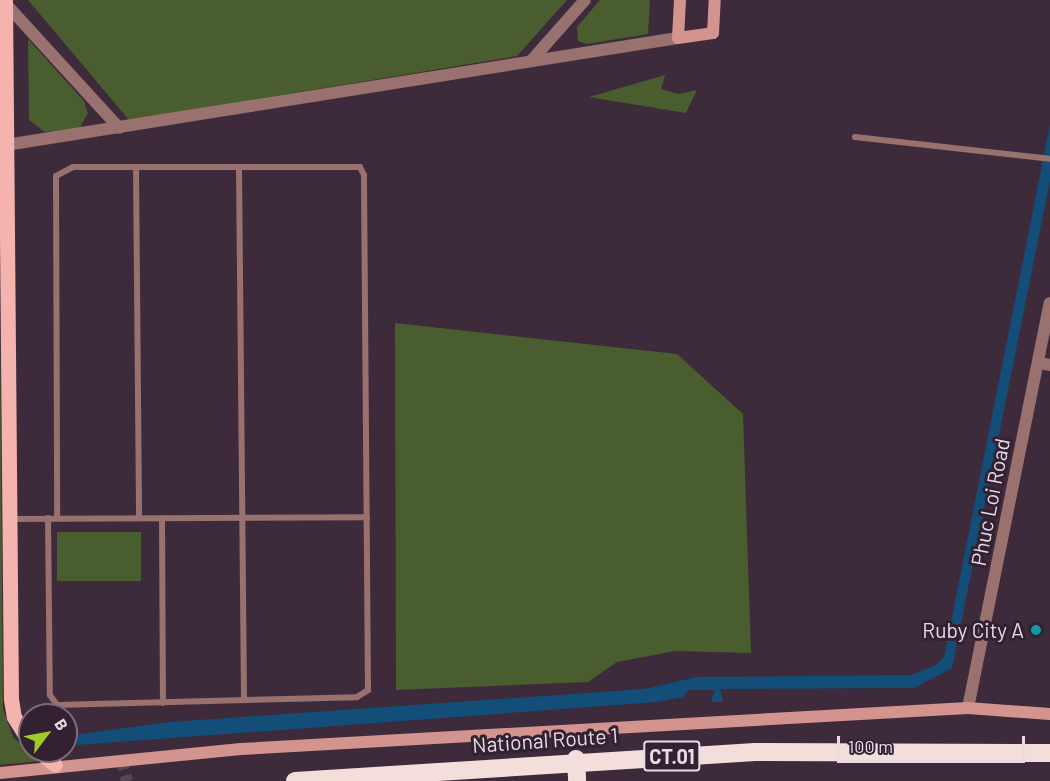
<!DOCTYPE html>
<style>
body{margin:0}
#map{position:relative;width:1050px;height:781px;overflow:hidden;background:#3d2b3c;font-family:Barlow,sans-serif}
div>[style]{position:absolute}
.green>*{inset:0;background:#495d2e;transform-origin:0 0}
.water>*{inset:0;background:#124e77}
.minor-tunnel>*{height:12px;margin-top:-6px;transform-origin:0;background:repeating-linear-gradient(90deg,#564556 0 12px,transparent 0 18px)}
.service>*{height:6px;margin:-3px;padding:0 3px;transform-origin:3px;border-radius:3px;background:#99716e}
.minor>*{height:12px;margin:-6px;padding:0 6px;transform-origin:6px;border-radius:6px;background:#99716e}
.tertiary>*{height:12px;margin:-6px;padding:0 6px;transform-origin:6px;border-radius:6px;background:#99716e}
.secondary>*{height:12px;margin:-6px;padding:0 6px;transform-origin:6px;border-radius:6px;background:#d3938f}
.primary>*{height:15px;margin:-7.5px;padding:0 7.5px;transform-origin:7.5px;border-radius:7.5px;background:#f5b3ae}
.motorway>*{height:18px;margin:-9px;padding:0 9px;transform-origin:9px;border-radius:9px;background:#f3dedc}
.dots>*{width:16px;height:16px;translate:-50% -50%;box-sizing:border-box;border:3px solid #332132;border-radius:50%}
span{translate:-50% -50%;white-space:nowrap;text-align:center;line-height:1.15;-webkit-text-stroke:6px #332132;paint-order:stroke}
.shield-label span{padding:2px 4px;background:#332132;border:2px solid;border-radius:4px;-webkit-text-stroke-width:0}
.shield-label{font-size:20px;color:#e7dbe6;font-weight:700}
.street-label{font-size:21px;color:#e7dbe6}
.poi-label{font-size:21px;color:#e7dbe6}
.right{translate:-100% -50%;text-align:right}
.north{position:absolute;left:18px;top:703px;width:60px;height:60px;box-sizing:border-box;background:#332132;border:2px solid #7b6b7a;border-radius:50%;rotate:58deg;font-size:16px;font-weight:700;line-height:24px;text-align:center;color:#e7dbe6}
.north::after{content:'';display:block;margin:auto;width:21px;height:27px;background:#a3c927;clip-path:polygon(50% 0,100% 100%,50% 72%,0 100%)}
.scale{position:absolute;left:837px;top:736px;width:188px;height:27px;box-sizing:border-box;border:3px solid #e7dbe6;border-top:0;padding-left:8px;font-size:18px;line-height:21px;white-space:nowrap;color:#e7dbe6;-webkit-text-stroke:4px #332132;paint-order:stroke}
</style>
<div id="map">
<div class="green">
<i style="clip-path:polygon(28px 0,567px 0,517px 56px,129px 120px)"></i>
<i style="clip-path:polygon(600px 0,650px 0,648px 34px,587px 44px,578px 41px,577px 27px)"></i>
<i style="clip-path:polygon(28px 39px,84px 101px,88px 113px,79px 129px,45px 132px,29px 120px)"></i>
<i style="clip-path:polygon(665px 75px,661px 89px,678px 94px,697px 90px,686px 113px,589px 97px)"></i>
<i style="clip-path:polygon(0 319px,3px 709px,13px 737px,39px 761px,0 765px)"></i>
<i style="clip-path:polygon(395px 323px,677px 354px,743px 414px,751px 653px,675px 651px,617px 662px,588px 682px,396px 690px)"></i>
<i style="left:57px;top:532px;width:84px;height:49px"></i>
</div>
<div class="water">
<i style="clip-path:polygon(1050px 125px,1050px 181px,952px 668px,914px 688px,720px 689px,723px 702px,711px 702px,715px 690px,688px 690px,683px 697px,657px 702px,77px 745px,66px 736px,170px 722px,644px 689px,697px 677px,912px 675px,936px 665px,944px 657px)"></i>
</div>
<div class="minor-tunnel">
<i style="left:121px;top:758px;width:24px;rotate:75deg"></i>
</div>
<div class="service">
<i style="left:855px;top:137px;width:196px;rotate:6.4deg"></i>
<i style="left:136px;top:167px;width:351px;rotate:89.5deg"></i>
<i style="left:239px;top:167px;width:530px;rotate:89.46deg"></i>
<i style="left:48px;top:518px;width:177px;rotate:89.4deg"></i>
<i style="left:50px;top:695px;width:12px;rotate:55deg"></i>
<i style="left:57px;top:705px;width:300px;rotate:-1.5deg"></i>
<i style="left:357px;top:697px;width:13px;rotate:-32deg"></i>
<i style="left:368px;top:690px;width:515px;rotate:-90.45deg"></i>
<i style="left:364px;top:175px;width:9px;rotate:-117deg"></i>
<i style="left:360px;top:167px;width:287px;rotate:180deg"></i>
<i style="left:73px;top:167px;width:19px;rotate:152deg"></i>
<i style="left:56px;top:176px;width:342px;rotate:89.8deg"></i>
<i style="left:162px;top:518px;width:185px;rotate:89.7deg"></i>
<i style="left:11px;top:519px;width:356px;rotate:-0.3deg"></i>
</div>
<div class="minor">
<i style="left:5px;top:3px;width:169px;rotate:47.6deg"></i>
<i style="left:531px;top:61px;width:81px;rotate:-48.5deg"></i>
<i style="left:6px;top:145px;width:680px;rotate:-9.05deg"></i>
<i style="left:1038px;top:363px;width:12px;rotate:9deg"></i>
</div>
<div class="tertiary">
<i style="left:968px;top:708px;width:413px;rotate:-78.6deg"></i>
</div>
<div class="secondary">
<i style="left:680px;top:0;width:38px;rotate:93deg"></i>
<i style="left:678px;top:38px;width:35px;rotate:-8deg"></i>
<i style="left:713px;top:33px;width:33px;rotate:-87deg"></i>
<i style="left:0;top:773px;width:242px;rotate:-5.7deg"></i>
<i style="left:241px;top:749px;width:728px;rotate:-3.23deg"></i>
<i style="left:968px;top:708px;width:82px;rotate:4.2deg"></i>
</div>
<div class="primary">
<i style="left:5px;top:0;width:699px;rotate:89.51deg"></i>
<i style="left:11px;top:699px;width:18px;rotate:81deg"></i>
<i style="left:14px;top:717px;width:31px;rotate:58deg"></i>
<i style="left:39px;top:751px;width:21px;rotate:41deg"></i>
</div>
<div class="motorway">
<i style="left:576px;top:759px;width:22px;rotate:87deg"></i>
<i style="left:295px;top:781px;width:461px;rotate:-3.6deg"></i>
<i style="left:755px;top:752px;width:295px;rotate:0.2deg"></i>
</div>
<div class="dots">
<i style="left:1036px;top:630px;background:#0f9aa8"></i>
</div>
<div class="shield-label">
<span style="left:672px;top:756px">CT.01</span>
</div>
<div class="street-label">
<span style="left:990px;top:502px;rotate:-79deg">Phuc Loi Road</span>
<span style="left:545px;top:740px;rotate:-4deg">National Route 1</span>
</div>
<div class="poi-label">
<span class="right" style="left:1024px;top:630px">Ruby City A</span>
</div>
<div class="north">B</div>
<div class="scale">100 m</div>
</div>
